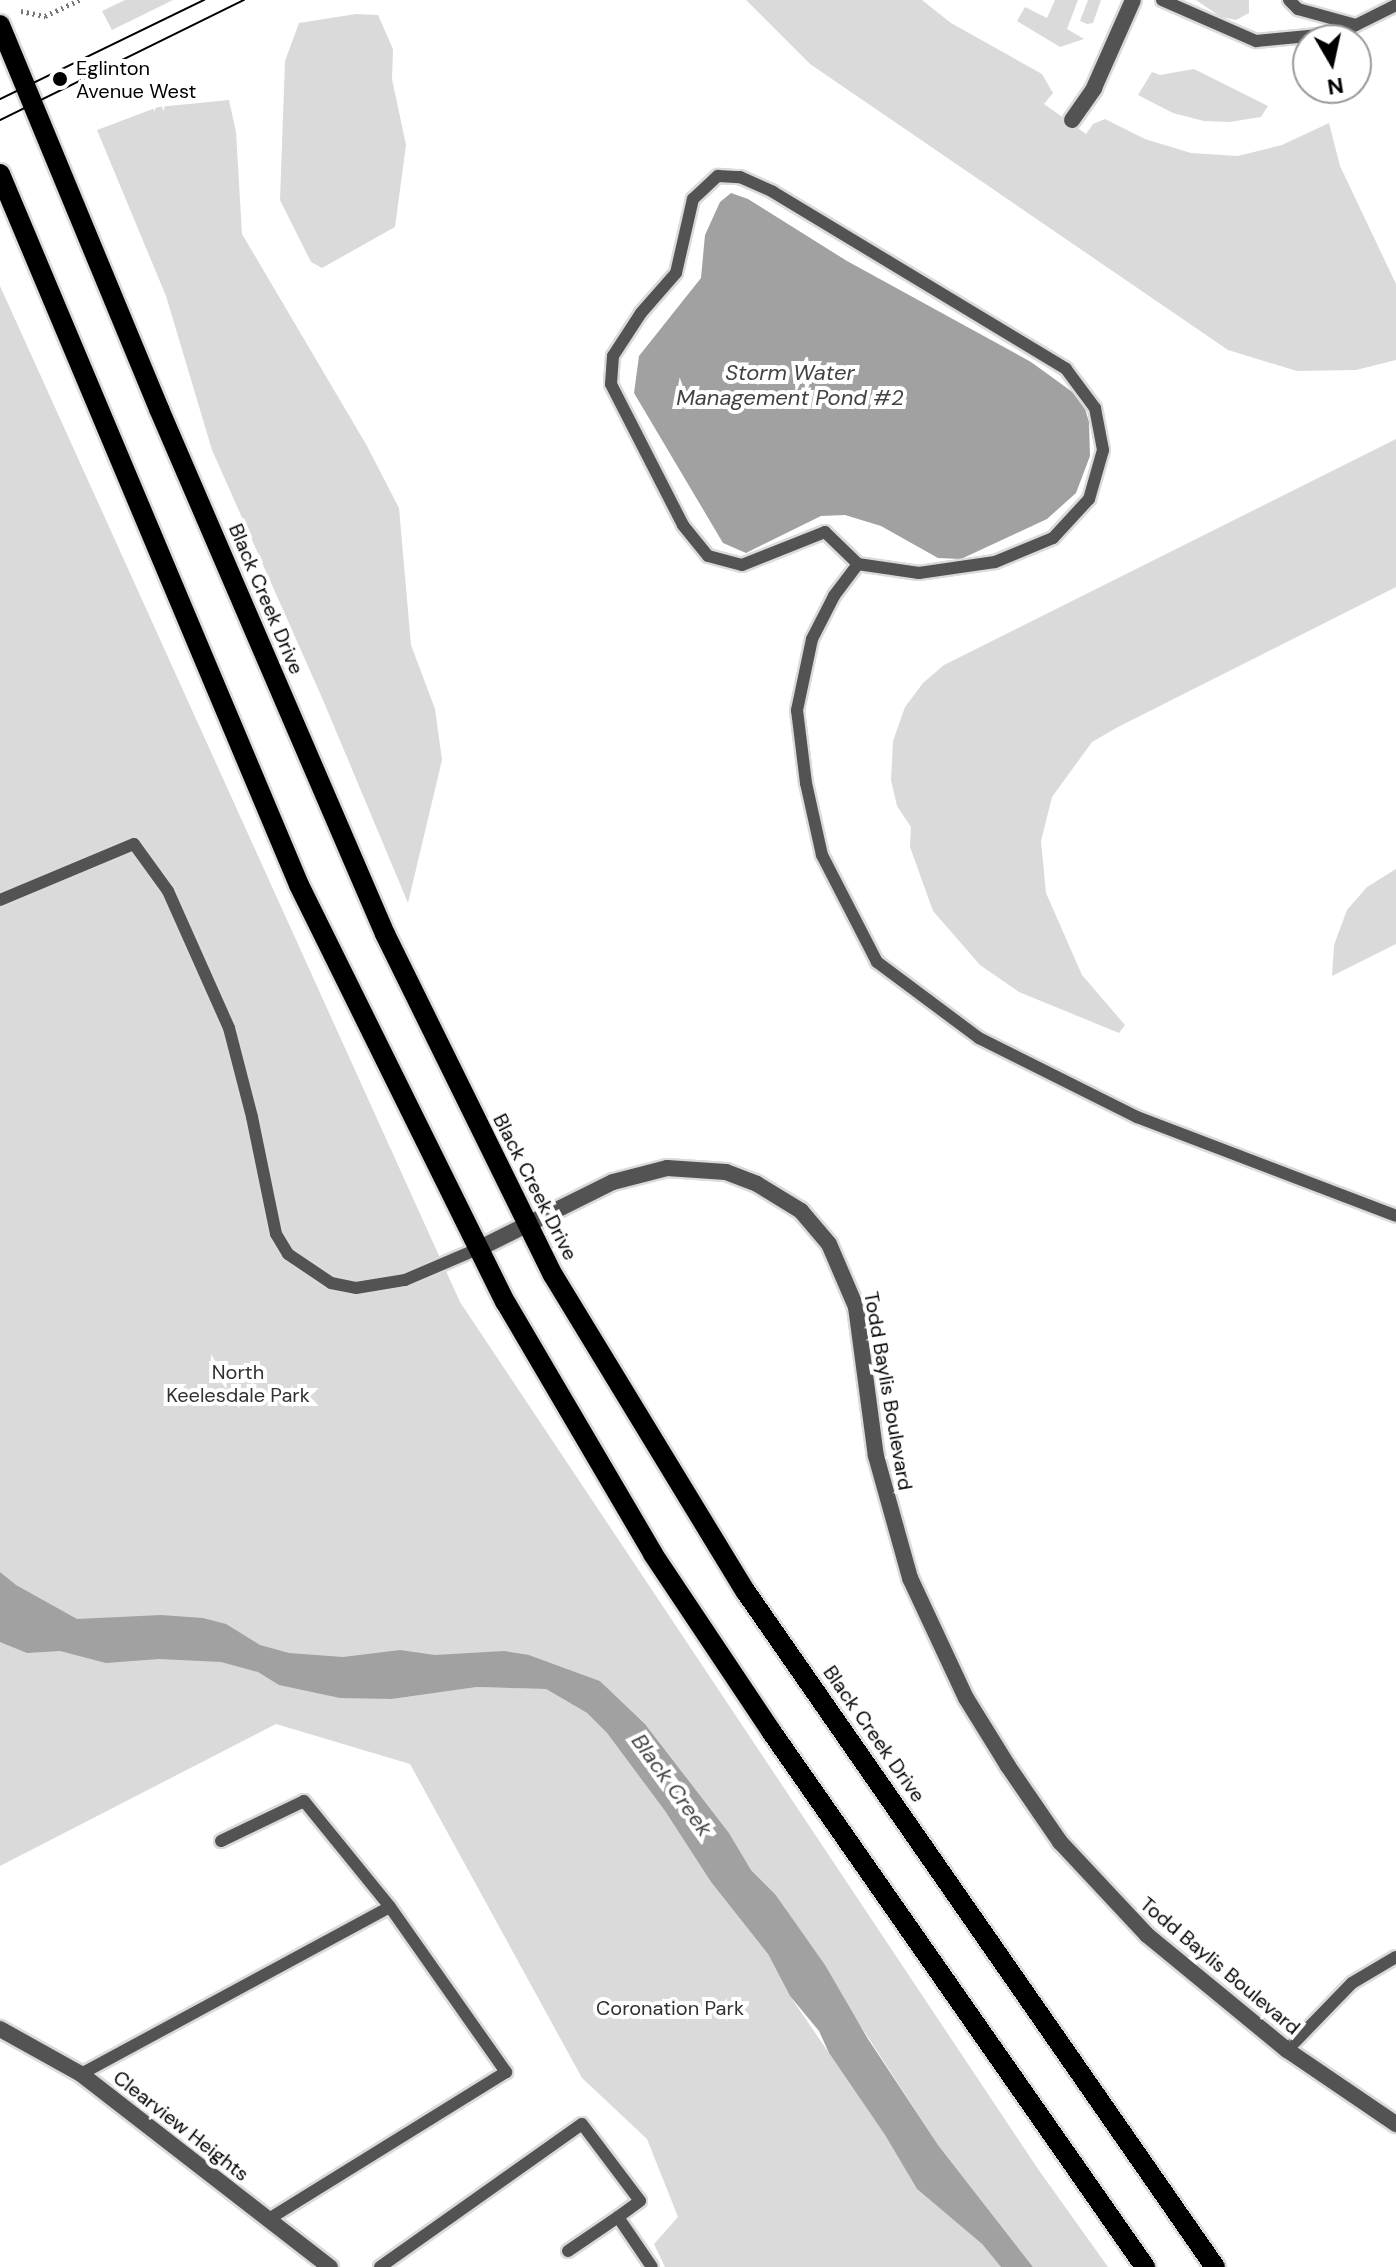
<!DOCTYPE html>
<style>
body{margin:0}
#map{position:relative;width:1396px;height:2267px;overflow:hidden;background:#fff;font-family:"DM Sans",sans-serif}
div>[style]{position:absolute}
.green>*{inset:0;background:#dadada}
.water>*{inset:0;background:#a1a1a1}
.path>*{height:5px;margin-top:-2.5px;transform-origin:0;background:repeating-linear-gradient(90deg,#757575 0 2px,transparent 0 6px)}
.roads{filter:drop-shadow(2px 0 #dbdbdb) drop-shadow(-2px 0 #dbdbdb) drop-shadow(0 2px #dbdbdb) drop-shadow(0 -2px #dbdbdb)}
.service>*{height:12px;margin:-6px;padding:0 6px;transform-origin:6px;border-radius:6px;background:#535353}
.minor>*{height:16px;margin:-8px;padding:0 8px;transform-origin:8px;border-radius:8px;background:#535353}
.tertiary>*{height:16px;margin:-8px;padding:0 8px;transform-origin:8px;border-radius:8px;background:#535353}
.primary>*{height:20px;margin:-10px;padding:0 10px;transform-origin:10px;border-radius:10px;background:#000}
.tram>*{height:2px;margin:-1px;padding:0 1px;transform-origin:1px;border-radius:1px;background:#000}
.dots>*{width:22px;height:22px;translate:-50% -50%;box-sizing:border-box;border:4px solid #fff;border-radius:50%}
span{translate:-50% -50%;white-space:nowrap;text-align:center;line-height:1.15;-webkit-text-stroke:8px #fff;paint-order:stroke}
.poi-label{font-size:20px;color:#000}
.left{translate:0 -50%;text-align:left}
.street-label{font-size:20px;color:#000}
.park-label{font-size:20px;color:#313131}
.water-label{font-size:22px;color:#424242;font-style:italic}
.north{position:absolute;left:1292px;top:24px;width:80px;height:80px;box-sizing:border-box;background:#fff;border:2px solid #999;border-radius:50%;rotate:171deg;font-size:22px;font-weight:700;line-height:32px;text-align:center;color:#000}
.north::after{content:'';display:block;margin:auto;width:28px;height:36px;background:#000;clip-path:polygon(50% 0,100% 100%,50% 72%,0 100%)}
</style>
<div id="map">
<div class="green">
<i style="clip-path:polygon(125px 0,173px 0,112px 30px,102px 11px)"></i>
<i style="clip-path:polygon(746px 0,922px 0,951px 23px,1042px 74px,1053px 93px,1044px 104px,1086px 134px,1093px 124px,1105px 119px,1145px 139px,1191px 153px,1238px 156px,1282px 145px,1329px 123px,1340px 166px,1396px 284px,1396px 360px,1356px 370px,1297px 371px,1228px 350px,810px 64px)"></i>
<i style="clip-path:polygon(1055px 0,1078px 0,1067px 29px,1084px 39px,1060px 47px,1017px 21px,1025px 7px,1047px 18px)"></i>
<i style="clip-path:polygon(1088px 0,1101px 0,1093px 23px,1087px 24px,1080px 21px)"></i>
<i style="clip-path:polygon(1196px 0,1249px 0,1249px 13px,1236px 20px,1221px 17px)"></i>
<i style="clip-path:polygon(356px 14px,378px 15px,393px 49px,392px 79px,406px 145px,395px 227px,322px 268px,311px 262px,280px 200px,285px 61px,299px 23px)"></i>
<i style="clip-path:polygon(1194px 69px,1268px 106px,1261px 117px,1229px 122px,1204px 121px,1173px 113px,1138px 95px,1152px 72px,1160px 75px)"></i>
<i style="clip-path:polygon(229px 100px,236px 132px,242px 234px,367px 446px,399px 508px,411px 645px,435px 709px,442px 760px,408px 903px,323px 700px,212px 450px,166px 296px,97px 130px,158px 107px)"></i>
<i style="clip-path:polygon(0 286px,460px 1302px,1038px 2169px,1108px 2267px,1033px 2267px,938px 2145px,775px 1894px,751px 1870px,729px 1833px,645px 1724px,600px 1681px,529px 1655px,328px 1695px,392px 1699px,477px 1687px,546px 1689px,587px 1713px,607px 1733px,665px 1811px,711px 1882px,768px 1954px,790px 1996px,885px 2135px,917px 2189px,982px 2244px,1001px 2267px,665px 2267px,654px 2244px,678px 2217px,647px 2139px,582px 2078px,410px 1764px,276px 1724px,0 1866px)"></i>
<i style="clip-path:polygon(1396px 439px,1396px 587px,1118px 727px,1092px 742px,1052px 797px,1041px 841px,1046px 893px,1082px 975px,1125px 1025px,1119px 1033px,1019px 992px,980px 965px,933px 911px,910px 847px,911px 827px,897px 806px,891px 780px,893px 741px,905px 707px,923px 683px,944px 665px)"></i>
<i style="clip-path:polygon(1396px 869px,1396px 944px,1332px 976px,1334px 945px,1347px 910px,1367px 887px)"></i>
</div>
<div class="water">
<i style="clip-path:polygon(731px 193px,748px 199px,847px 261px,1031px 362px,1082px 399px,1089px 422px,1090px 456px,1076px 493px,1047px 519px,961px 559px,938px 558px,881px 526px,845px 515px,821px 516px,746px 553px,723px 543px,634px 393px,639px 356px,701px 278px,705px 235px,720px 202px)"></i>
<i style="clip-path:polygon(0 1572px,16px 1585px,77px 1619px,161px 1615px,203px 1618px,226px 1624px,260px 1645px,289px 1653px,343px 1657px,400px 1650px,435px 1655px,504px 1651px,529px 1655px,600px 1681px,645px 1724px,729px 1833px,751px 1870px,775px 1894px,825px 1965px,868px 2039px,938px 2145px,1033px 2267px,1001px 2267px,982px 2244px,917px 2189px,885px 2135px,829px 2053px,819px 2031px,790px 1996px,768px 1954px,711px 1882px,665px 1811px,607px 1733px,587px 1713px,546px 1689px,477px 1687px,392px 1699px,340px 1698px,279px 1685px,258px 1672px,221px 1662px,159px 1659px,106px 1663px,60px 1651px,27px 1653px,0 1642px)"></i>
</div>
<div class="path">
<i style="left:21px;top:11px;width:25px;rotate:12deg"></i>
<i style="left:45px;top:16px;width:38px;rotate:-25deg"></i>
</div>
<div class="roads">
<div class="service">
<i style="left:1162px;top:0;width:103px;rotate:23.6deg"></i>
<i style="left:1256px;top:41px;width:84px;rotate:-5.4deg"></i>
<i style="left:1340px;top:33px;width:63px;rotate:-26.6deg"></i>
<i style="left:1289px;top:0;width:13px;rotate:45deg"></i>
<i style="left:1298px;top:9px;width:60px;rotate:15.4deg"></i>
<i style="left:718px;top:176px;width:22px;rotate:3deg"></i>
<i style="left:740px;top:177px;width:36px;rotate:24deg"></i>
<i style="left:773px;top:192px;width:342px;rotate:31.1deg"></i>
<i style="left:1066px;top:369px;width:49px;rotate:53.4deg"></i>
<i style="left:1095px;top:408px;width:43px;rotate:79.2deg"></i>
<i style="left:1103px;top:450px;width:51px;rotate:105.9deg"></i>
<i style="left:1089px;top:499px;width:53px;rotate:132.7deg"></i>
<i style="left:1053px;top:538px;width:63px;rotate:157.5deg"></i>
<i style="left:995px;top:562px;width:77px;rotate:171.8deg"></i>
<i style="left:919px;top:573px;width:62px;rotate:-171.6deg"></i>
<i style="left:858px;top:564px;width:46px;rotate:-135.9deg"></i>
<i style="left:825px;top:532px;width:89px;rotate:158.3deg"></i>
<i style="left:742px;top:565px;width:35px;rotate:-165deg"></i>
<i style="left:708px;top:556px;width:40px;rotate:-129deg"></i>
<i style="left:683px;top:525px;width:158px;rotate:-117.1deg"></i>
<i style="left:611px;top:384px;width:28px;rotate:-86deg"></i>
<i style="left:613px;top:356px;width:51px;rotate:-56.9deg"></i>
<i style="left:641px;top:313px;width:53px;rotate:-48.8deg"></i>
<i style="left:676px;top:273px;width:76px;rotate:-77.1deg"></i>
<i style="left:693px;top:199px;width:34px;rotate:-43deg"></i>
<i style="left:858px;top:564px;width:40px;rotate:127deg"></i>
<i style="left:834px;top:596px;width:48px;rotate:117.1deg"></i>
<i style="left:812px;top:639px;width:73px;rotate:101.9deg"></i>
<i style="left:797px;top:710px;width:74px;rotate:83deg"></i>
<i style="left:806px;top:783px;width:74px;rotate:77.5deg"></i>
<i style="left:822px;top:855px;width:120px;rotate:62.8deg"></i>
<i style="left:877px;top:962px;width:127px;rotate:36.7deg"></i>
<i style="left:979px;top:1038px;width:177px;rotate:26.6deg"></i>
<i style="left:1137px;top:1117px;width:277px;rotate:20.9deg"></i>
<i style="left:0;top:900px;width:145px;rotate:-22.7deg"></i>
<i style="left:134px;top:844px;width:58px;rotate:54.1deg"></i>
<i style="left:168px;top:891px;width:150px;rotate:66deg"></i>
<i style="left:229px;top:1028px;width:92px;rotate:75.5deg"></i>
<i style="left:252px;top:1117px;width:119px;rotate:78.4deg"></i>
<i style="left:276px;top:1234px;width:23px;rotate:59deg"></i>
<i style="left:288px;top:1254px;width:52px;rotate:34deg"></i>
<i style="left:331px;top:1283px;width:25px;rotate:11deg"></i>
<i style="left:356px;top:1288px;width:50px;rotate:-9.3deg"></i>
<i style="left:405px;top:1280px;width:82px;rotate:-23.1deg"></i>
<i style="left:221px;top:1841px;width:92px;rotate:-25.7deg"></i>
<i style="left:304px;top:1801px;width:136px;rotate:50.9deg"></i>
<i style="left:1287px;top:2050px;width:93px;rotate:-45.9deg"></i>
<i style="left:1352px;top:1983px;width:51px;rotate:-30.6deg"></i>
<i style="left:81px;top:2074px;width:351px;rotate:-28.4deg"></i>
<i style="left:390px;top:1907px;width:202px;rotate:54.9deg"></i>
<i style="left:506px;top:2072px;width:279px;rotate:148.2deg"></i>
<i style="left:568px;top:2251px;width:60px;rotate:-34.2deg"></i>
<i style="left:380px;top:2267px;width:247px;rotate:-35.3deg"></i>
<i style="left:582px;top:2124px;width:96px;rotate:53deg"></i>
<i style="left:640px;top:2201px;width:27px;rotate:144deg"></i>
<i style="left:618px;top:2217px;width:60px;rotate:55.8deg"></i>
</div>
<div class="minor">
<i style="left:1072px;top:120px;width:39px;rotate:-55deg"></i>
<i style="left:1094px;top:88px;width:96px;rotate:-66.1deg"></i>
<i style="left:0;top:2029px;width:93px;rotate:29.1deg"></i>
<i style="left:81px;top:2074px;width:315px;rotate:37.8deg"></i>
</div>
<div class="tertiary">
<i style="left:480px;top:1248px;width:148px;rotate:-26.4deg"></i>
<i style="left:613px;top:1182px;width:56px;rotate:-14.5deg"></i>
<i style="left:667px;top:1168px;width:59px;rotate:3.9deg"></i>
<i style="left:726px;top:1172px;width:33px;rotate:21deg"></i>
<i style="left:757px;top:1184px;width:52px;rotate:31.5deg"></i>
<i style="left:801px;top:1211px;width:43px;rotate:49.7deg"></i>
<i style="left:829px;top:1244px;width:69px;rotate:66.8deg"></i>
<i style="left:856px;top:1307px;width:150px;rotate:82.4deg"></i>
<i style="left:876px;top:1456px;width:127px;rotate:74.4deg"></i>
<i style="left:910px;top:1578px;width:132px;rotate:65deg"></i>
<i style="left:966px;top:1698px;width:80px;rotate:58.3deg"></i>
<i style="left:1008px;top:1766px;width:92px;rotate:55.6deg"></i>
<i style="left:1060px;top:1842px;width:127px;rotate:46.9deg"></i>
<i style="left:1147px;top:1935px;width:181px;rotate:39.4deg"></i>
<i style="left:1287px;top:2050px;width:132px;rotate:34.2deg"></i>
</div>
<div class="primary">
<i style="left:0;top:25px;width:416px;rotate:67.5deg"></i>
<i style="left:159px;top:409px;width:572px;rotate:66.71deg"></i>
<i style="left:385px;top:934px;width:380px;rotate:63.8deg"></i>
<i style="left:553px;top:1275px;width:371px;rotate:58.7deg"></i>
<i style="left:746px;top:1592px;width:822px;rotate:55.21deg"></i>
<i style="left:0;top:174px;width:771px;rotate:67.19deg"></i>
<i style="left:299px;top:885px;width:466px;rotate:63.7deg"></i>
<i style="left:506px;top:1303px;width:291px;rotate:59.6deg"></i>
<i style="left:653px;top:1554px;width:213px;rotate:56.3deg"></i>
<i style="left:771px;top:1731px;width:654px;rotate:55.09deg"></i>
</div>
</div>
<div class="tram">
<i style="left:0;top:99px;width:227px;rotate:-25.9deg"></i>
<i style="left:0;top:120px;width:272px;rotate:-26.2deg"></i>
</div>
<div class="dots">
<i style="left:60px;top:79px;background:#000"></i>
</div>
<div class="poi-label">
<span class="left" style="left:76px;top:80px">Eglinton<br>Avenue West</span>
</div>
<div class="street-label">
<span style="left:266px;top:599px;rotate:67deg">Black Creek Drive</span>
<span style="left:535px;top:1187px;rotate:63deg">Black Creek Drive</span>
<span style="left:888px;top:1391px;rotate:80deg">Todd Baylis Boulevard</span>
<span style="left:874px;top:1734px;rotate:55deg">Black Creek Drive</span>
<span style="left:1220px;top:1966px;rotate:40deg">Todd Baylis Boulevard</span>
<span style="left:181px;top:2126px;rotate:38deg">Clearview Heights</span>
</div>
<div class="park-label">
<span style="left:238px;top:1384px">North<br>Keelesdale Park</span>
<span style="left:670px;top:2008px">Coronation Park</span>
</div>
<div class="water-label">
<span style="left:790px;top:385px">Storm Water<br>Management Pond #2</span>
<span style="left:672px;top:1785px;rotate:54deg">Black Creek</span>
</div>
<div class="north">N</div>
</div>
